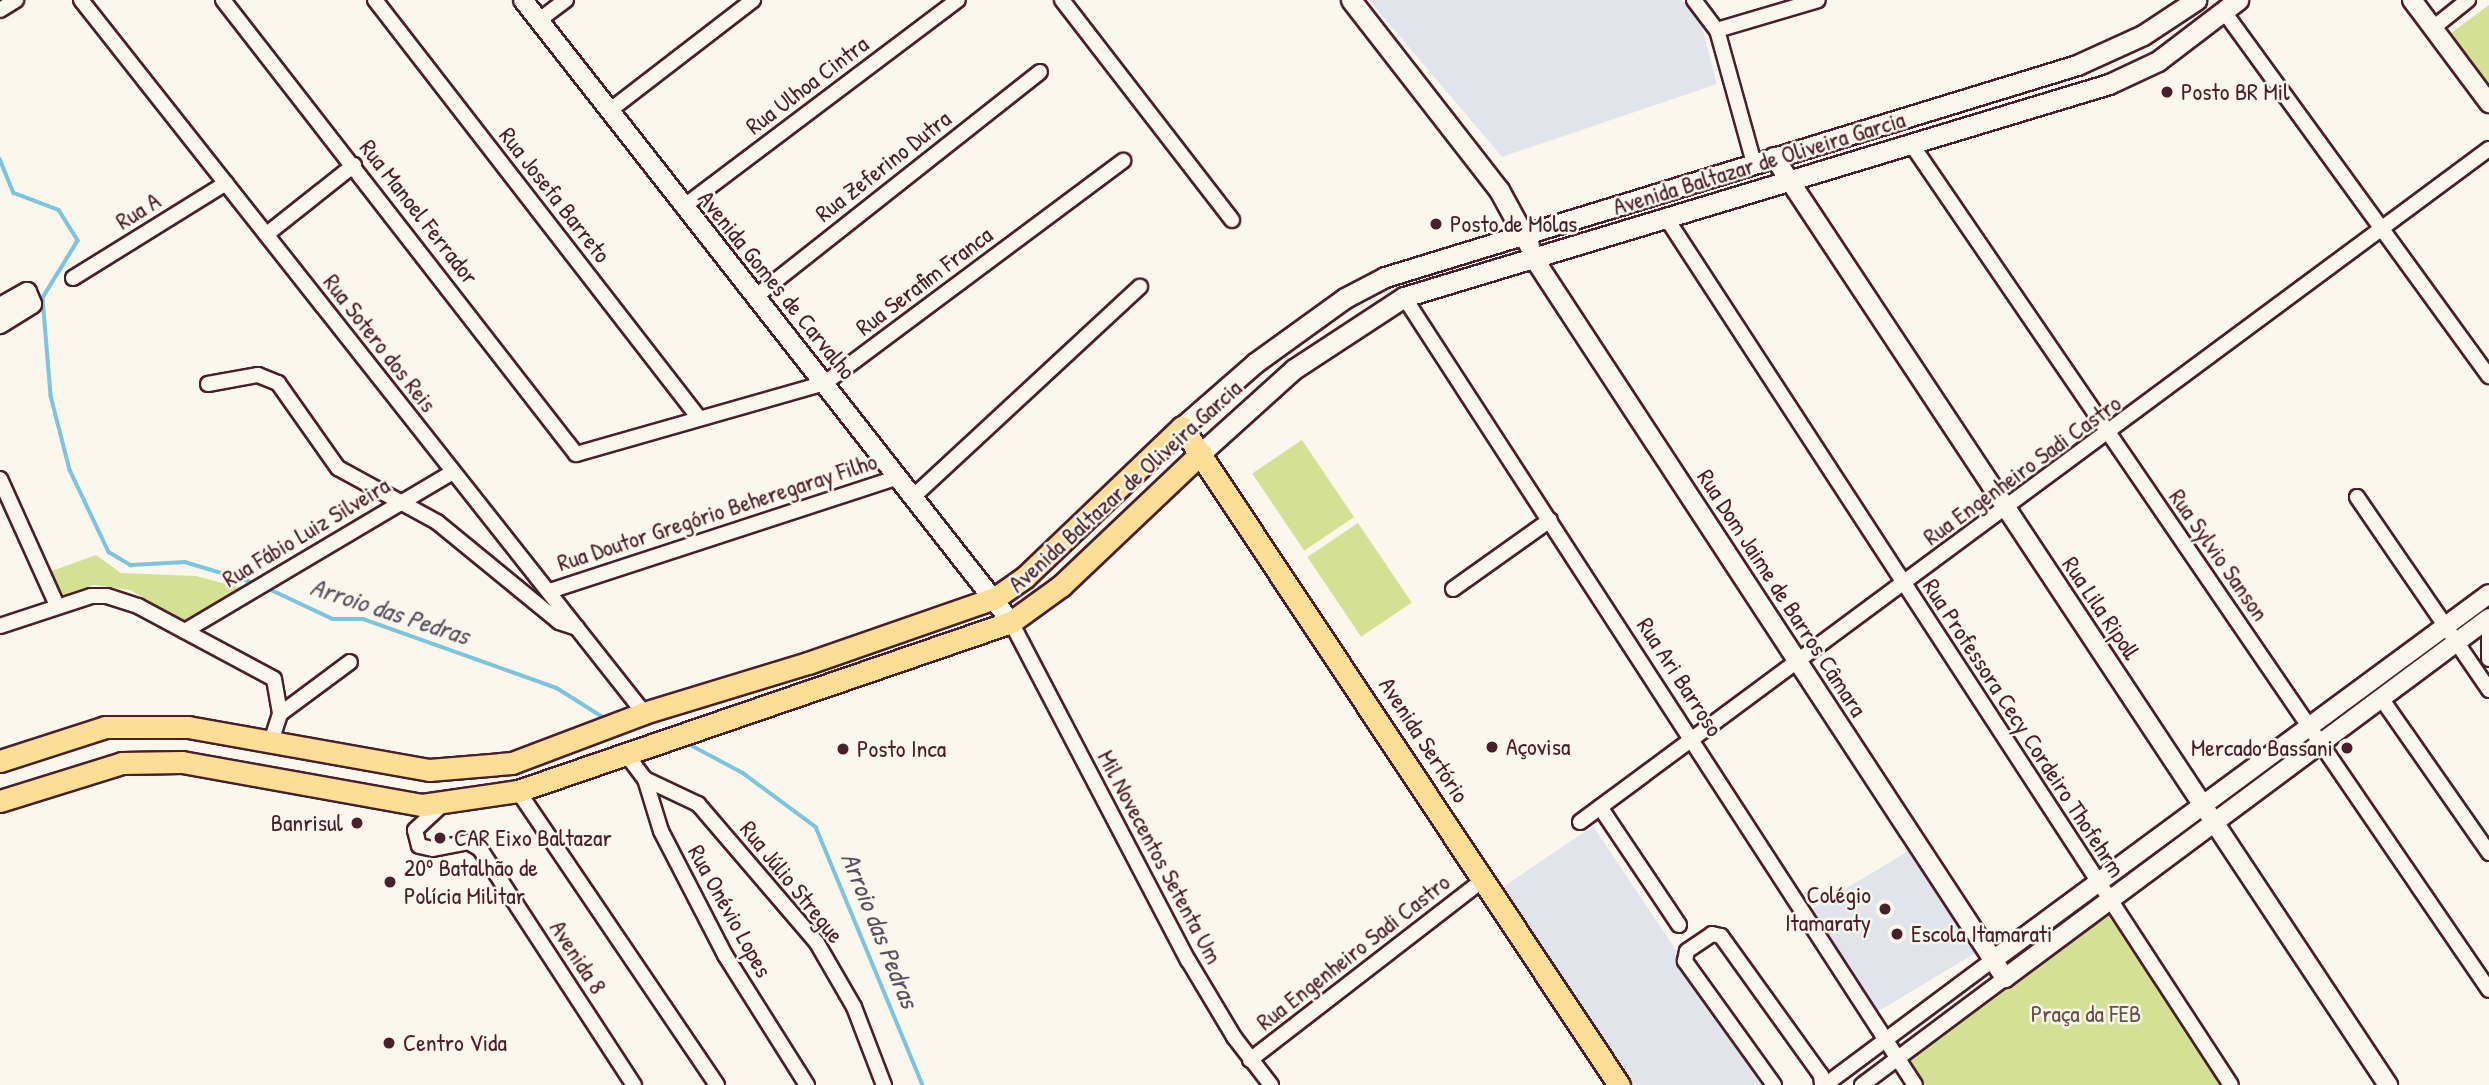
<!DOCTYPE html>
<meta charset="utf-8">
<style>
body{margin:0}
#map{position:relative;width:2489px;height:1085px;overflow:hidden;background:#fbf7ec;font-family:"Patrick Hand",sans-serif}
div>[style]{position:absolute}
.built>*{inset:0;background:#e1e5eb;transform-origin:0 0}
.green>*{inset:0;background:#d4e194;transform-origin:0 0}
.stream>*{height:3.5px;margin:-1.75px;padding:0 1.75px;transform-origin:1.75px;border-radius:1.75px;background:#7dc5de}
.roads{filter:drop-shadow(2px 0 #4a1f2b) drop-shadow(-2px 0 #4a1f2b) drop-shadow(0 2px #4a1f2b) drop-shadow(0 -2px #4a1f2b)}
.minor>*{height:14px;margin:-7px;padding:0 7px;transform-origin:7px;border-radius:7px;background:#fbf7ec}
.tertiary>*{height:18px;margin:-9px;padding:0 9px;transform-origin:9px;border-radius:9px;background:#fbf7ec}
.secondary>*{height:19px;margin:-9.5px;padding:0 9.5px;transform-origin:9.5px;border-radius:9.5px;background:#fbf7ec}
.primary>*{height:21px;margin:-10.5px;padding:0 10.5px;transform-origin:10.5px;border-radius:10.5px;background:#fdde96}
.dots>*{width:19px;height:19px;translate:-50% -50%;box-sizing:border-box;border:4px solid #fbf7ec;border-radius:50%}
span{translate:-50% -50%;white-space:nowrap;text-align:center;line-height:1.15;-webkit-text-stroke:5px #fbf7ec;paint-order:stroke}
.street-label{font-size:24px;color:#4a1f2b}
.poi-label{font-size:24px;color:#4a1f2b}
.left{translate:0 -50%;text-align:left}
.right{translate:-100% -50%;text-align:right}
.park-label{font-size:24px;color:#6c5045}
.water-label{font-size:26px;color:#595161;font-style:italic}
</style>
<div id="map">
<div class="built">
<i style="clip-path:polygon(1369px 0,1682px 0,1702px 27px,1717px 84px,1502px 157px)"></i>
<i style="clip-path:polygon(1593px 826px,1766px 1085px,1635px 1085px,1503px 887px)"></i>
<i style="left:1915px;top:847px;width:122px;height:121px;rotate:59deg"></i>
</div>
<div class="green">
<i style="clip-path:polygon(2489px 5px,2489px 92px,2447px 36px)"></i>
<i style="left:1302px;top:440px;width:93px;height:60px;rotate:56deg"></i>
<i style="left:1358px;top:523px;width:96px;height:61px;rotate:56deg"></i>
<i style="clip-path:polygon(96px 555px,121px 573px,196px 576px,245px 589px,185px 622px,130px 590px,94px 585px,59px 598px,49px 572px)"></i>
<i style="clip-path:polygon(2107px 910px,2221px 1085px,1922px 1085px,1904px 1057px)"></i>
</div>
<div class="stream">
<i style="left:0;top:159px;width:37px;rotate:68deg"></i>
<i style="left:14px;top:193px;width:48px;rotate:20.7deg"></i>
<i style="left:59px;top:210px;width:36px;rotate:58deg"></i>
<i style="left:78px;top:241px;width:67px;rotate:121.6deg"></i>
<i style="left:43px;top:298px;width:98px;rotate:85.3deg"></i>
<i style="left:51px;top:396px;width:76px;rotate:75.6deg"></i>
<i style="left:70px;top:470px;width:91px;rotate:64.6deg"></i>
<i style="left:109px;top:552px;width:26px;rotate:31deg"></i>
<i style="left:131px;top:565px;width:54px;rotate:-3.2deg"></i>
<i style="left:185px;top:562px;width:76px;rotate:16.8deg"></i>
<i style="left:265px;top:587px;width:75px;rotate:25.2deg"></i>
<i style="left:333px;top:619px;width:30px"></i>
<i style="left:363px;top:619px;width:206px;rotate:19.6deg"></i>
<i style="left:557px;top:688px;width:58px;rotate:32.3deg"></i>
<i style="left:685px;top:742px;width:66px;rotate:28.1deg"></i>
<i style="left:743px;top:773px;width:91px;rotate:36.5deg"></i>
<i style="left:816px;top:827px;width:279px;rotate:67.5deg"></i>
</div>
<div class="roads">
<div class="minor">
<i style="left:81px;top:0;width:908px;rotate:51.7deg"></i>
<i style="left:223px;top:0;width:575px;rotate:52.13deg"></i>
<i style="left:576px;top:454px;width:259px;rotate:-15.9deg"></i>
<i style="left:825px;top:383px;width:372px;rotate:-36.7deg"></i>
<i style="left:375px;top:0;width:529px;rotate:52.22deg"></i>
<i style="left:1062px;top:0;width:278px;rotate:52.3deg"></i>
<i style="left:1694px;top:0;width:38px;rotate:53deg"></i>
<i style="left:1717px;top:30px;width:138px;rotate:74.5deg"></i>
<i style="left:0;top:10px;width:19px;rotate:-32deg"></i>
<i style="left:2225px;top:13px;width:449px;rotate:54deg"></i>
<i style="left:538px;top:21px;width:35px;rotate:-37deg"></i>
<i style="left:2433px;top:28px;width:45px;rotate:-38.7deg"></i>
<i style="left:1717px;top:30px;width:105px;rotate:-16.5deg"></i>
<i style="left:609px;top:111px;width:182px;rotate:-37.6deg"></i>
<i style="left:1912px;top:145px;width:1023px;rotate:55.67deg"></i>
<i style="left:683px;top:207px;width:344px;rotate:-37deg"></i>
<i style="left:1667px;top:219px;width:1033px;rotate:56.93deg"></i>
<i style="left:267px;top:234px;width:111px;rotate:-38.4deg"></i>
<i style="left:73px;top:278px;width:180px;rotate:-31.8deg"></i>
<i style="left:755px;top:297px;width:363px;rotate:-38.3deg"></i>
<i style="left:1404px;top:297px;width:939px;rotate:57.04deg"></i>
<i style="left:208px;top:384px;width:51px;rotate:-10.2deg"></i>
<i style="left:258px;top:375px;width:22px;rotate:22deg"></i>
<i style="left:278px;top:383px;width:104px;rotate:54.8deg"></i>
<i style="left:338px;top:468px;width:113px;rotate:28.6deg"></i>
<i style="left:437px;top:522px;width:158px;rotate:39.3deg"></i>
<i style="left:559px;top:622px;width:19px;rotate:18deg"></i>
<i style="left:0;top:479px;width:138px;rotate:65.7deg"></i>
<i style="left:914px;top:496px;width:308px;rotate:-42.8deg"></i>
<i style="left:2357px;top:497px;width:234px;rotate:55.6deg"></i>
<i style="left:1453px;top:589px;width:119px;rotate:-35.4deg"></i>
<i style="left:550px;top:591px;width:366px;rotate:-18.1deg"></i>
<i style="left:1011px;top:622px;width:382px;rotate:62.4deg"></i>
<i style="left:1188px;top:960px;width:90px;rotate:59.1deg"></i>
<i style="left:1234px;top:1037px;width:61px;rotate:52.4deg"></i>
<i style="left:0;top:626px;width:96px;rotate:-18.2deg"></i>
<i style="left:91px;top:596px;width:16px"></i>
<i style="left:107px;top:596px;width:33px;rotate:18deg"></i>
<i style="left:138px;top:606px;width:154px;rotate:28.2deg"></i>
<i style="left:274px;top:679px;width:36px;rotate:80deg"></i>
<i style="left:280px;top:714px;width:29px;rotate:108deg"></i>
<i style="left:2489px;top:627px;width:32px;rotate:90deg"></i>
<i style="left:185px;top:631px;width:309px;rotate:-30.7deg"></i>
<i style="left:2381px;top:698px;width:189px;rotate:55.1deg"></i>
<i style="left:280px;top:714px;width:87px;rotate:-36.6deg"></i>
<i style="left:626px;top:754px;width:31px;rotate:53deg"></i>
<i style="left:645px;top:779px;width:54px;rotate:72.9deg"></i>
<i style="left:661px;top:831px;width:140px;rotate:62.7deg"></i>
<i style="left:725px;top:955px;width:154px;rotate:57.8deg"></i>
<i style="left:645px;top:779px;width:59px;rotate:25.3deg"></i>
<i style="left:698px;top:804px;width:183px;rotate:49.4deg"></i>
<i style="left:817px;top:943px;width:74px;rotate:60deg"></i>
<i style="left:854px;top:1007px;width:84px;rotate:69deg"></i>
<i style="left:518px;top:791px;width:355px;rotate:55.9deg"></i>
<i style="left:442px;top:805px;width:37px;rotate:137deg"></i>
<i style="left:415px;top:830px;width:16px;rotate:76deg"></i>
<i style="left:419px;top:846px;width:14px;rotate:12deg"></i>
<i style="left:433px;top:849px;width:36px;rotate:-11deg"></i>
<i style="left:468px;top:842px;width:14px;rotate:30deg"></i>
<i style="left:480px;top:849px;width:282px;rotate:56.9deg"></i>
<i style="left:1600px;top:807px;width:142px;rotate:56.2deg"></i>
<i style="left:1580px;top:822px;width:1131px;rotate:-36.52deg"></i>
<i style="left:1250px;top:1060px;width:296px;rotate:-37.7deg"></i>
<i style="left:1774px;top:1085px;width:153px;rotate:-125.7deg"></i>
<i style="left:1685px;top:961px;width:10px;rotate:-79deg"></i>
<i style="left:1687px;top:951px;width:30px;rotate:-34deg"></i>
<i style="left:1712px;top:934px;width:9px;rotate:13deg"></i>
<i style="left:1721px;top:936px;width:171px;rotate:54.3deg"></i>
<i style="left:1821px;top:1075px;width:10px;rotate:84deg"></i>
<i style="left:1825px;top:1085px;width:209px;rotate:-36.7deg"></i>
<i style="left:1862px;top:1085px;width:179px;rotate:-36.8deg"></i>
</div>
<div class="tertiary">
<i style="left:523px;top:0;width:791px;rotate:51.88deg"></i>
<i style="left:2412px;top:0;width:129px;rotate:53.2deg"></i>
<i style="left:1774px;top:157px;width:1113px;rotate:56.51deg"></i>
<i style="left:1533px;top:257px;width:862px;rotate:56.79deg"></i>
<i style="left:2005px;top:978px;width:603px;rotate:-36.64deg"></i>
<i style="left:0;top:307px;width:31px;rotate:-29deg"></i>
<i style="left:27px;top:292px;width:13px;rotate:67deg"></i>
<i style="left:32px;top:304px;width:38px;rotate:148deg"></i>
<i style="left:1993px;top:960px;width:616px;rotate:-36.42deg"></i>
</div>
<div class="secondary">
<i style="left:1351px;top:0;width:241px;rotate:52.1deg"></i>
<i style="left:1499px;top:190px;width:63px;rotate:61.4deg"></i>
<i style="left:1182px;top:427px;width:97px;rotate:-41.2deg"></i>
<i style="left:1255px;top:363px;width:111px;rotate:-35.8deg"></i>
<i style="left:1345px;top:298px;width:45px;rotate:-27.7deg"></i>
<i style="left:1385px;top:277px;width:724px;rotate:-17.03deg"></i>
<i style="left:2077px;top:65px;width:72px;rotate:-24.4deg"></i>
<i style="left:2143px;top:35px;width:64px;rotate:-33.4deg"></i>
<i style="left:1201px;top:453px;width:125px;rotate:-42.1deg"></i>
<i style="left:1294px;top:369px;width:131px;rotate:-33.2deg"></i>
<i style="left:1404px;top:297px;width:736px;rotate:-16.81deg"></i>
<i style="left:2109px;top:84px;width:54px;rotate:-25.1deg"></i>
<i style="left:2158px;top:61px;width:101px;rotate:-37.3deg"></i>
</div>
<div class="primary">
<i style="left:0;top:761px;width:110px;rotate:-17.9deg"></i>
<i style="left:105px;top:727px;width:83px"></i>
<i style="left:188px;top:727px;width:245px;rotate:10.1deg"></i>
<i style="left:429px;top:770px;width:83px;rotate:-4.8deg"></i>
<i style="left:512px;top:763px;width:141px;rotate:-20.7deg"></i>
<i style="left:644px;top:713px;width:171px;rotate:-17deg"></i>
<i style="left:808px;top:663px;width:198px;rotate:-19.2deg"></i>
<i style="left:995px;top:598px;width:37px;rotate:-35deg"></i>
<i style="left:1025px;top:577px;width:217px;rotate:-43.7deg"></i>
<i style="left:1182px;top:427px;width:790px;rotate:56.41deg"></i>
<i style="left:0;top:801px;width:128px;rotate:-17.3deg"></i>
<i style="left:122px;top:763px;width:60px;rotate:-1deg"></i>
<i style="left:182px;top:762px;width:244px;rotate:10.2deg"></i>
<i style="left:422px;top:805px;width:97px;rotate:-8.3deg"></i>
<i style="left:518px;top:791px;width:521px;rotate:-18.92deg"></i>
<i style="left:1011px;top:622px;width:62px;rotate:-35.8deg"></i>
<i style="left:1061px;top:586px;width:193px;rotate:-43.5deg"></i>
</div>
</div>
<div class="dots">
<i style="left:2167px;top:92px;background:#4a1f2b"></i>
<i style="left:1436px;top:224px;background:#4a1f2b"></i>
<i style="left:1492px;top:747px;background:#4a1f2b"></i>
<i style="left:2347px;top:748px;background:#4a1f2b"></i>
<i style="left:843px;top:749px;background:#4a1f2b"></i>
<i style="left:357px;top:823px;background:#4a1f2b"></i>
<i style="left:440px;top:838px;background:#4a1f2b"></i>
<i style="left:390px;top:882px;background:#4a1f2b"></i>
<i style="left:1885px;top:909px;background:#4a1f2b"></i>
<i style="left:1897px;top:934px;background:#4a1f2b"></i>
<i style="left:389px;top:1043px;background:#4a1f2b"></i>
</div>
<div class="street-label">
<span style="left:807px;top:85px;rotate:-37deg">Rua Ulhoa Cintra</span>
<span style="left:1759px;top:163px;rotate:-17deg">Avenida Baltazar de Oliveira Garcia</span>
<span style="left:883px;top:166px;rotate:-38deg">Rua Zeferino Dutra</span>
<span style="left:555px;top:195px;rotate:52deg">Rua Josefa Barreto</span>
<span style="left:138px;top:211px;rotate:-32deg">Rua A</span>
<span style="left:419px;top:212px;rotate:52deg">Rua Manoel Ferrador</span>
<span style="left:924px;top:281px;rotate:-37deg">Rua Serafim Franca</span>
<span style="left:777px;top:285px;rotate:51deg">Avenida Gomes de Carvalho</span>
<span style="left:380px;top:343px;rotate:52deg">Rua Sotero dos Reis</span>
<span style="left:2022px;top:470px;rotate:-36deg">Rua Engenheiro Sadi Castro</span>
<span style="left:1125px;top:486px;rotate:-42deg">Avenida Baltazar de Oliveira Garcia</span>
<span style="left:717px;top:512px;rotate:-18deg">Rua Doutor Gregório Beheregaray Filho</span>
<span style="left:306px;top:532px;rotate:-31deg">Rua Fábio Luiz Silveira</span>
<span style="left:2219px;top:555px;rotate:55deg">Rua Sylvio Sanson</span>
<span style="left:1782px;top:593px;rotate:57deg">Rua Dom Jaime de Barros Câmara</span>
<span style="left:2101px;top:608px;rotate:56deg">Rua Lila Ripoll</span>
<span style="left:1680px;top:677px;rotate:57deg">Rua Ari Barroso</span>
<span style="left:2024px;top:728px;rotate:57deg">Rua Professora Cecy Cordeiro Thofehrm</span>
<span style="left:1424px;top:740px;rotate:57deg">Avenida Sertório</span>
<span style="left:1160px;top:857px;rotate:62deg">Mil Novecentos Setenta Um</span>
<span style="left:792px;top:882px;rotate:51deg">Rua Júlio Stregue</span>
<span style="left:730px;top:911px;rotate:61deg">Rua Onévio Lopes</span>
<span style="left:1353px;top:952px;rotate:-38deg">Rua Engenheiro Sadi Castro</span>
<span style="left:578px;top:957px;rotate:57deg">Avenida 8</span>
</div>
<div class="poi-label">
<span class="left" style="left:2181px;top:92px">Posto BR Mil</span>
<span class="left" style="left:1450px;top:224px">Posto de Molas</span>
<span class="left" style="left:1506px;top:747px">Açovisa</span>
<span class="right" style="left:2333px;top:748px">Mercado Bassani</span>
<span class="left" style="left:857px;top:749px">Posto Inca</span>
<span class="right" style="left:343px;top:823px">Banrisul</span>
<span class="left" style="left:454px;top:838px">CAR Eixo Baltazar</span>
<span class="left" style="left:404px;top:882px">20º Batalhão de<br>Polícia Militar</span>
<span class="right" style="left:1871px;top:909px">Colégio<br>Itamaraty</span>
<span class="left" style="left:1911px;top:934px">Escola Itamarati</span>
<span class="left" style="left:403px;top:1043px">Centro Vida</span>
</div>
<div class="park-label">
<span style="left:2086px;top:1014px">Praça da FEB</span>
</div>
<div class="water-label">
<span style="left:390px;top:611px;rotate:18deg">Arroio das Pedras</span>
<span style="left:880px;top:930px;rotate:68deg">Arroio das Pedras</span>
</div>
</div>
